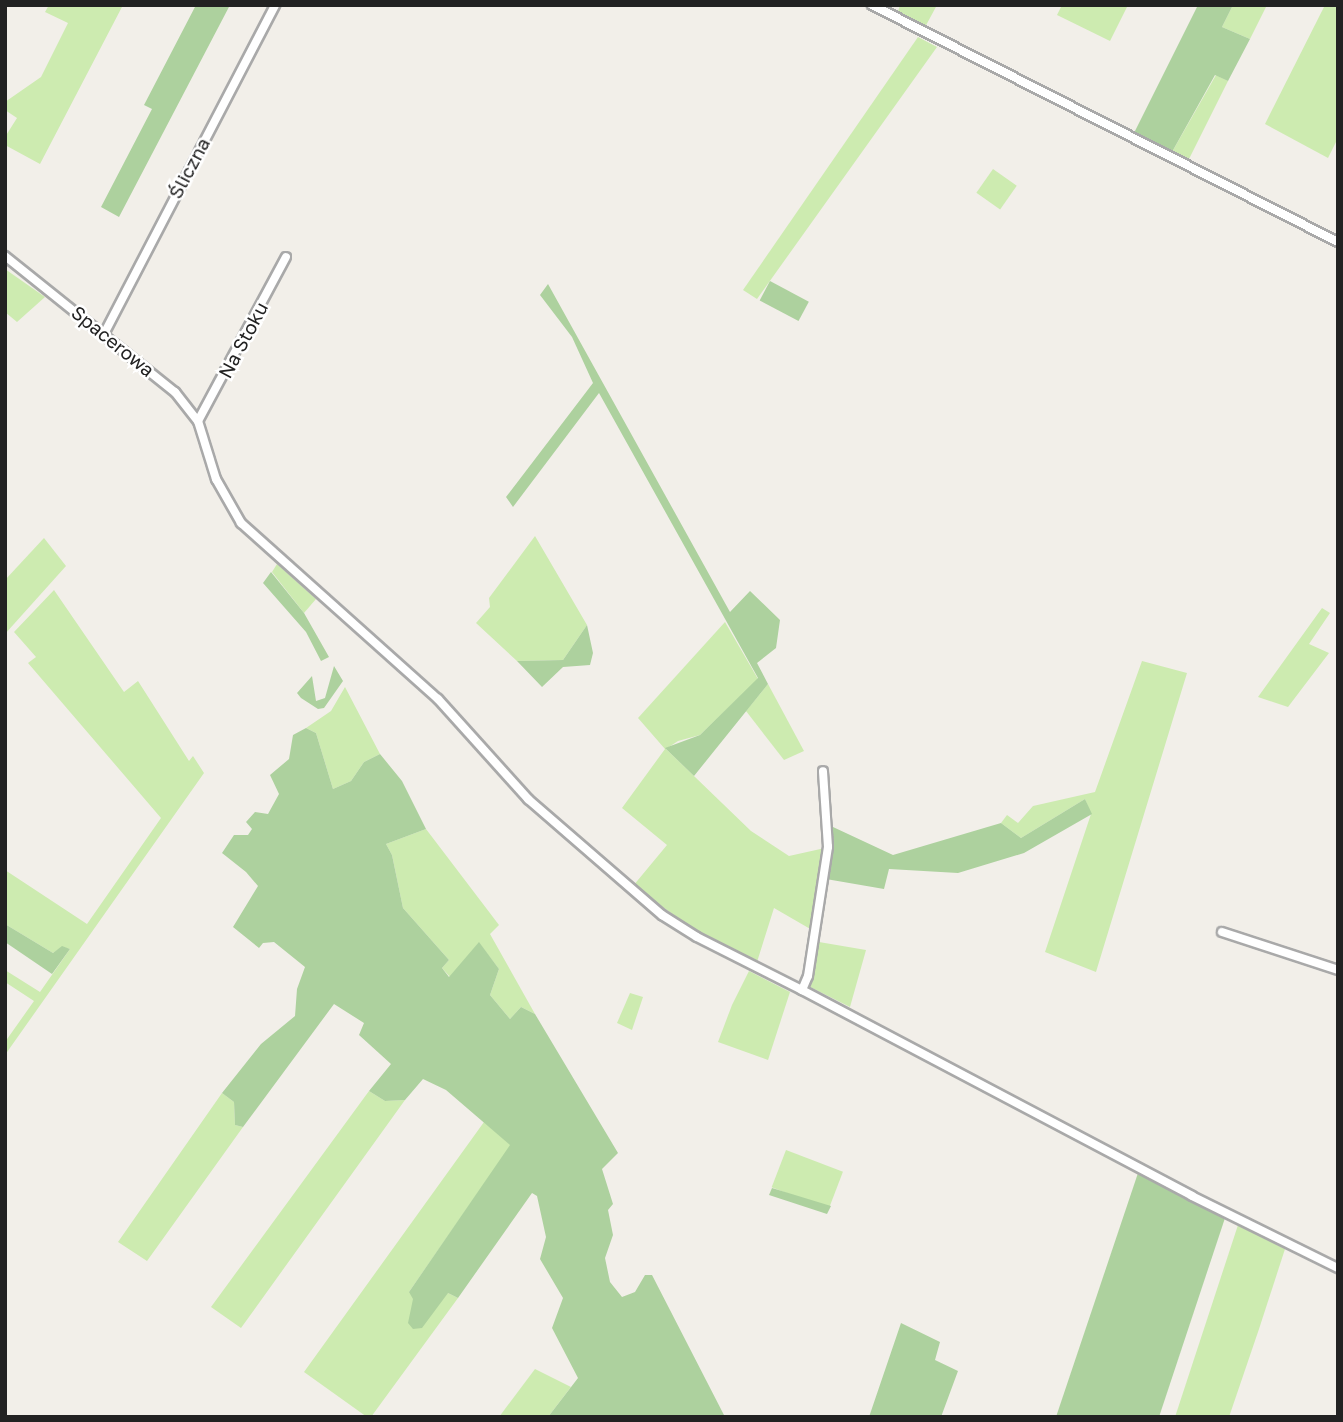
<!DOCTYPE html>
<meta charset="utf-8">
<style>
body{margin:0}
#map{position:relative;width:1343px;height:1422px;overflow:hidden;background:#f2efe9;font-family:"Golos Text",sans-serif}
div>[style]{position:absolute}
.grass>*{inset:0;background:#cdebb0;transform-origin:0 0}
.forest>*{inset:0;background:#add19e;transform-origin:0 0}
.roads{filter:drop-shadow(2px 0 #a9a9a9) drop-shadow(-2px 0 #a9a9a9) drop-shadow(0 2px #a9a9a9) drop-shadow(0 -2px #a9a9a9)}
.street>*{height:8px;margin:-4px;padding:0 4px;transform-origin:4px;border-radius:4px;background:#fff}
span{translate:-50% -50%;white-space:nowrap;text-align:center;line-height:1.15;-webkit-text-stroke:5px #fff;paint-order:stroke}
.street-label{font-size:19px;color:#222}
.frame{position:absolute;inset:0;border:7px solid #222;pointer-events:none}
</style>
<div id="map">
<div class="grass">
<i style="clip-path:polygon(49px 5px,123px 5px,40px 164px,5px 145px,5px 137px,17px 118px,5px 110px,5px 102px,41px 77px,68px 23px,45px 12px)"></i>
<i style="clip-path:polygon(900px 5px,937px 5px,924px 29px,897px 15px)"></i>
<i style="clip-path:polygon(1062px 5px,1128px 5px,1110px 41px,1057px 15px)"></i>
<i style="clip-path:polygon(1233px 5px,1267px 5px,1250px 39px,1222px 27px)"></i>
<i style="clip-path:polygon(1325px 5px,1338px 5px,1338px 138px,1328px 158px,1265px 124px)"></i>
<i style="clip-path:polygon(918px 37px,937px 47px,757px 299px,743px 290px)"></i>
<i style="clip-path:polygon(1216px 75px,1228px 81px,1188px 161px,1172px 152px)"></i>
<i style="left:993px;top:169px;width:29px;height:29px;rotate:35deg"></i>
<i style="clip-path:polygon(5px 269px,45px 297px,17px 322px,5px 312px)"></i>
<i style="clip-path:polygon(535px 536px,587px 625px,563px 660px,517px 661px,476px 623px,490px 607px,489px 598px)"></i>
<i style="clip-path:polygon(44px 538px,66px 566px,5px 634px,5px 580px)"></i>
<i style="clip-path:polygon(277px 564px,316px 599px,304px 613px,272px 572px)"></i>
<i style="clip-path:polygon(54px 590px,124px 692px,138px 681px,189px 761px,193px 756px,204px 773px,5px 1055px,5px 1042px,34px 1001px,5px 982px,5px 970px,40px 992px,70px 949px,62px 947px,53px 953px,5px 924px,5px 870px,87px 924px,161px 818px,28px 663px,36px 657px,14px 632px)"></i>
<i style="clip-path:polygon(1322px 608px,1330px 613px,1309px 644px,1329px 653px,1288px 707px,1258px 697px)"></i>
<i style="clip-path:polygon(725px 622px,758px 679px,700px 735px,678px 741px,666px 749px,751px 831px,789px 856px,825px 848px,812px 930px,774px 908px,757px 962px,695px 930px,633px 886px,667px 845px,622px 808px,665px 749px,638px 718px)"></i>
<i style="clip-path:polygon(1142px 661px,1187px 673px,1096px 972px,1045px 952px,1091px 814px,1085px 799px,1021px 838px,1001px 823px,1007px 815px,1018px 823px,1033px 806px,1095px 792px)"></i>
<i style="clip-path:polygon(768px 684px,804px 751px,784px 760px,746px 711px)"></i>
<i style="clip-path:polygon(345px 687px,380px 754px,364px 762px,351px 781px,333px 789px,316px 733px,306px 728px,331px 711px)"></i>
<i style="clip-path:polygon(426px 829px,499px 925px,490px 934px,535px 1014px,521px 1007px,510px 1019px,490px 995px,499px 969px,479px 943px,450px 977px,442px 968px,449px 960px,403px 908px,392px 855px,386px 844px)"></i>
<i style="clip-path:polygon(819px 942px,866px 950px,850px 1007px,810px 987px)"></i>
<i style="clip-path:polygon(749px 971px,790px 992px,768px 1060px,718px 1042px,732px 1005px)"></i>
<i style="clip-path:polygon(630px 993px,643px 997px,632px 1030px,617px 1023px)"></i>
<i style="clip-path:polygon(369px 1091px,385px 1101px,405px 1100px,241px 1328px,211px 1307px)"></i>
<i style="clip-path:polygon(222px 1093px,234px 1102px,235px 1125px,243px 1127px,147px 1261px,118px 1242px)"></i>
<i style="clip-path:polygon(484px 1122px,511px 1145px,409px 1292px,448px 1293px,458px 1298px,371px 1417px,367px 1417px,304px 1372px)"></i>
<i style="left:786px;top:1150px;width:61px;height:40px;rotate:21deg"></i>
<i style="clip-path:polygon(1238px 1225px,1285px 1249px,1259px 1329px,1229px 1417px,1175px 1417px)"></i>
<i style="clip-path:polygon(535px 1369px,571px 1387px,548px 1417px,499px 1417px)"></i>
</div>
<div class="forest">
<i style="clip-path:polygon(196px 5px,230px 5px,119px 217px,101px 207px,152px 109px,144px 105px)"></i>
<i style="clip-path:polygon(1198px 5px,1233px 5px,1222px 27px,1250px 39px,1228px 81px,1215px 75px,1172px 152px,1134px 133px)"></i>
<i style="left:770px;top:281px;width:44px;height:22px;rotate:28deg"></i>
<i style="clip-path:polygon(548px 284px,730px 612px,750px 591px,780px 620px,776px 648px,757px 663px,768px 684px,694px 776px,665px 748px,700px 735px,758px 678px,599px 393px,513px 507px,506px 497px,593px 383px,572px 337px,540px 295px)"></i>
<i style="clip-path:polygon(271px 572px,304px 613px,329px 657px,321px 661px,306px 632px,263px 583px)"></i>
<i style="clip-path:polygon(587px 625px,593px 653px,590px 665px,563px 667px,542px 687px,517px 661px,563px 660px)"></i>
<i style="clip-path:polygon(334px 666px,343px 681px,324px 708px,318px 709px,301px 698px,297px 693px,312px 676px,316px 701px,325px 698px)"></i>
<i style="clip-path:polygon(306px 728px,316px 733px,333px 789px,351px 781px,364px 762px,380px 754px,402px 781px,426px 829px,386px 844px,392px 855px,403px 908px,449px 960px,442px 968px,449px 977px,479px 942px,499px 969px,490px 995px,510px 1019px,521px 1007px,535px 1014px,618px 1153px,602px 1169px,613px 1204px,608px 1210px,613px 1235px,605px 1258px,610px 1282px,622px 1297px,635px 1292px,645px 1275px,652px 1275px,725px 1417px,548px 1417px,578px 1378px,552px 1328px,563px 1298px,540px 1259px,546px 1237px,537px 1196px,532px 1193px,458px 1298px,448px 1293px,422px 1328px,413px 1329px,408px 1323px,413px 1299px,409px 1292px,510px 1145px,446px 1090px,423px 1079px,405px 1100px,385px 1101px,369px 1091px,391px 1064px,359px 1035px,364px 1023px,334px 1004px,243px 1127px,235px 1125px,234px 1102px,222px 1093px,261px 1044px,295px 1016px,297px 989px,305px 967px,274px 942px,263px 943px,259px 948px,233px 927px,258px 886px,246px 872px,222px 853px,234px 835px,248px 835px,252px 829px,246px 822px,255px 812px,268px 814px,279px 794px,270px 775px,289px 759px,293px 735px)"></i>
<i style="clip-path:polygon(1085px 799px,1092px 814px,1024px 853px,958px 873px,889px 869px,884px 889px,826px 879px,833px 827px,893px 855px,1001px 823px,1021px 838px)"></i>
<i style="clip-path:polygon(5px 924px,53px 953px,62px 946px,70px 949px,52px 974px,5px 942px)"></i>
<i style="clip-path:polygon(1138px 1173px,1225px 1218px,1159px 1417px,1056px 1417px)"></i>
<i style="clip-path:polygon(772px 1188px,831px 1206px,827px 1214px,769px 1195px)"></i>
<i style="clip-path:polygon(901px 1323px,940px 1342px,935px 1360px,958px 1371px,941px 1417px,869px 1417px)"></i>
</div>
<div class="roads">
<div class="street">
<i style="left:872px;top:5px;width:523px;rotate:26.96deg"></i>
<i style="left:5px;top:256px;width:218px;rotate:38.7deg"></i>
<i style="left:175px;top:392px;width:37px;rotate:52deg"></i>
<i style="left:198px;top:421px;width:61px;rotate:72.8deg"></i>
<i style="left:216px;top:479px;width:51px;rotate:60.4deg"></i>
<i style="left:241px;top:523px;width:264px;rotate:41.8deg"></i>
<i style="left:438px;top:699px;width:135px;rotate:48deg"></i>
<i style="left:528px;top:799px;width:177px;rotate:40.9deg"></i>
<i style="left:662px;top:915px;width:41px;rotate:32.2deg"></i>
<i style="left:697px;top:937px;width:118px;rotate:26.8deg"></i>
<i style="left:802px;top:990px;width:441px;rotate:27.8deg"></i>
<i style="left:1192px;top:1196px;width:163px;rotate:26.3deg"></i>
<i style="left:105px;top:332px;width:369px;rotate:-62.5deg"></i>
<i style="left:198px;top:421px;width:186px;rotate:-61.8deg"></i>
<i style="left:1222px;top:932px;width:122px;rotate:18.1deg"></i>
<i style="left:802px;top:990px;width:15px;rotate:-67deg"></i>
<i style="left:808px;top:976px;width:131px;rotate:-81.2deg"></i>
<i style="left:828px;top:847px;width:76px;rotate:-93.8deg"></i>
</div>
</div>
<div class="street-label">
<span style="left:189px;top:168px;rotate:-62deg">Śliczna</span>
<span style="left:243px;top:340px;rotate:-62deg">Na Stoku</span>
<span style="left:113px;top:341px;rotate:39deg">Spacerowa</span>
</div>
<div class="frame"></div>
</div>
